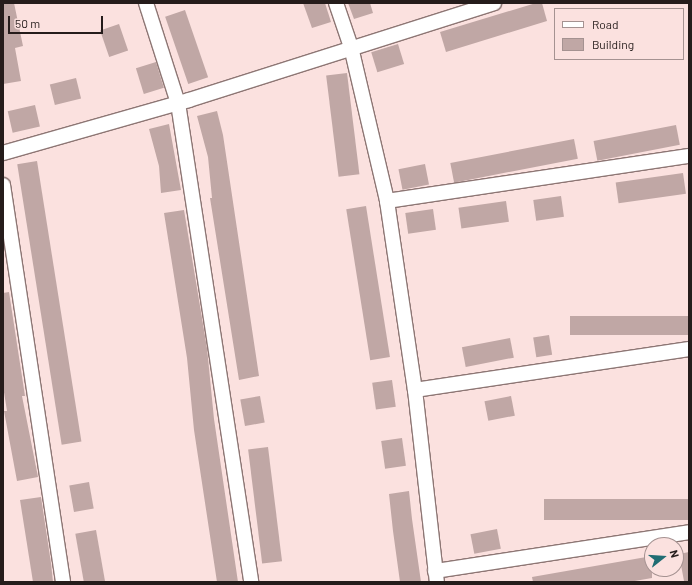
<!DOCTYPE html>
<style>
body{margin:0}
#map{position:relative;width:692px;height:585px;overflow:hidden;background:#fbe1df;font-family:Barlow,sans-serif}
div>[style]{position:absolute}
.building>*{inset:0;background:#c0a7a5;transform-origin:0 0}
.roads{filter:drop-shadow(1px 0 #8d7674) drop-shadow(-1px 0 #8d7674) drop-shadow(0 1px #8d7674) drop-shadow(0 -1px #8d7674)}
.minor>*{height:14px;margin:-7px;padding:0 7px;transform-origin:7px;border-radius:7px;background:#fff}
span{translate:-50% -50%;white-space:nowrap;text-align:center;line-height:1.15;-webkit-text-stroke:4px #fbe1df;paint-order:stroke}
.frame{position:absolute;inset:0;border:4px solid #251c1b;pointer-events:none}
.legend{position:absolute;left:554px;top:8px;width:130px;height:52px;box-sizing:border-box;background:#fbe1df;border:1px solid #a59291;margin:0;padding:5px 7px;list-style:none;font-size:12px;color:#251c1b}
.legend li{display:flex;align-items:center;gap:8px;height:20px}
.legend b{width:20px;border:1px solid #a59291}
.north{position:absolute;left:644px;top:537px;width:40px;height:40px;box-sizing:border-box;background:#fbe1df;border:1px solid #a59291;border-radius:50%;rotate:73deg;font-size:11px;font-weight:700;line-height:16px;text-align:center;color:#251c1b}
.north::after{content:'';display:block;margin:auto;width:14px;height:18px;background:#216d73;clip-path:polygon(50% 0,100% 100%,50% 72%,0 100%)}
.scale{position:absolute;left:8px;top:16px;width:95px;height:18px;box-sizing:border-box;border:2px solid #251c1b;border-top:0;padding-left:5px;font-size:12px;line-height:14px;white-space:nowrap;color:#251c1b;-webkit-text-stroke:3px #fbe1df;paint-order:stroke}
</style>
<div id="map">
<div class="building">
<i style="clip-path:polygon(3px 3px,14px 3px,23px 46px,15px 48px,21px 81px,3px 84px)"></i>
<i style="clip-path:polygon(303px 3px,325px 3px,331px 22px,312px 28px)"></i>
<i style="clip-path:polygon(348px 3px,370px 3px,373px 13px,354px 19px)"></i>
<i style="clip-path:polygon(536px 3px,542px 3px,547px 21px,446px 52px,440px 32px)"></i>
<i style="left:185px;top:10px;width:71px;height:21px;rotate:71deg"></i>
<i style="left:119px;top:24px;width:28px;height:20px;rotate:71deg"></i>
<i style="left:398px;top:44px;width:21px;height:28px;rotate:73deg"></i>
<i style="left:156px;top:62px;width:27px;height:21px;rotate:73deg"></i>
<i style="left:347px;top:73px;width:102px;height:21px;rotate:83deg"></i>
<i style="left:76px;top:78px;width:21px;height:27px;rotate:76deg"></i>
<i style="left:35px;top:105px;width:22px;height:28px;rotate:77deg"></i>
<i style="clip-path:polygon(217px 111px,223px 135px,259px 376px,239px 380px,210px 198px,212px 198px,208px 157px,197px 116px)"></i>
<i style="clip-path:polygon(169px 124px,181px 190px,161px 193px,159px 166px,149px 129px)"></i>
<i style="left:676px;top:125px;width:20px;height:84px;rotate:79deg"></i>
<i style="left:574px;top:139px;width:20px;height:126px;rotate:79deg"></i>
<i style="left:37px;top:161px;width:284px;height:20px;rotate:81deg"></i>
<i style="left:425px;top:164px;width:21px;height:27px;rotate:79deg"></i>
<i style="left:683px;top:173px;width:21px;height:68px;rotate:82deg"></i>
<i style="left:561px;top:196px;width:21px;height:28px;rotate:82deg"></i>
<i style="left:506px;top:201px;width:21px;height:48px;rotate:82deg"></i>
<i style="left:366px;top:206px;width:153px;height:20px;rotate:81deg"></i>
<i style="left:433px;top:209px;width:21px;height:28px;rotate:82deg"></i>
<i style="clip-path:polygon(184px 210px,207px 348px,214px 419px,238px 582px,217px 582px,194px 430px,187px 358px,164px 213px)"></i>
<i style="clip-path:polygon(9px 292px,25px 396px,22px 396px,38px 477px,17px 481px,4px 411px,7px 411px,3px 386px,3px 293px)"></i>
<i style="left:689px;top:316px;width:19px;height:119px;rotate:90deg"></i>
<i style="left:549px;top:335px;width:20px;height:16px;rotate:81deg"></i>
<i style="left:510px;top:338px;width:20px;height:49px;rotate:79deg"></i>
<i style="left:392px;top:380px;width:27px;height:20px;rotate:82deg"></i>
<i style="left:260px;top:396px;width:27px;height:20px;rotate:80deg"></i>
<i style="left:511px;top:396px;width:20px;height:27px;rotate:79deg"></i>
<i style="left:402px;top:438px;width:28px;height:21px;rotate:82deg"></i>
<i style="left:268px;top:447px;width:115px;height:20px;rotate:83deg"></i>
<i style="left:89px;top:482px;width:27px;height:20px;rotate:80deg"></i>
<i style="clip-path:polygon(409px 491px,412px 519px,421px 582px,400px 582px,393px 531px,389px 494px)"></i>
<i style="clip-path:polygon(41px 497px,51px 563px,53px 582px,33px 582px,20px 500px)"></i>
<i style="left:689px;top:499px;width:21px;height:145px;rotate:90deg"></i>
<i style="left:497px;top:529px;width:20px;height:27px;rotate:79deg"></i>
<i style="left:96px;top:530px;width:53px;height:21px;rotate:80deg"></i>
<i style="clip-path:polygon(689px 552px,689px 581px,684px 581px,679px 554px)"></i>
<i style="clip-path:polygon(652px 556px,652px 578px,629px 582px,533px 582px,532px 577px)"></i>
</div>
<div class="roads">
<div class="minor">
<i style="left:146px;top:3px;width:105px;rotate:72.3deg"></i>
<i style="left:178px;top:103px;width:485px;rotate:81.3deg"></i>
<i style="left:336px;top:3px;width:46px;rotate:71.2deg"></i>
<i style="left:351px;top:47px;width:158px;rotate:76.8deg"></i>
<i style="left:387px;top:201px;width:191px;rotate:81.6deg"></i>
<i style="left:415px;top:390px;width:193px;rotate:83.5deg"></i>
<i style="left:3px;top:153px;width:193px;rotate:-15.9deg"></i>
<i style="left:189px;top:100px;width:320px;rotate:-17.6deg"></i>
<i style="left:3px;top:185px;width:402px;rotate:81.4deg"></i>
<i style="left:387px;top:201px;width:305px;rotate:-8.5deg"></i>
<i style="left:415px;top:390px;width:277px;rotate:-8.5deg"></i>
<i style="left:435px;top:571px;width:257px;rotate:-8.7deg"></i>
</div>
</div>
<div class="frame"></div>
<ul class="legend">
<li><b style="height:5px;background:#fff"></b>Road</li>
<li><b style="height:11px;background:#c0a7a5"></b>Building</li>
</ul>
<div class="north">N</div>
<div class="scale">50 m</div>
</div>
